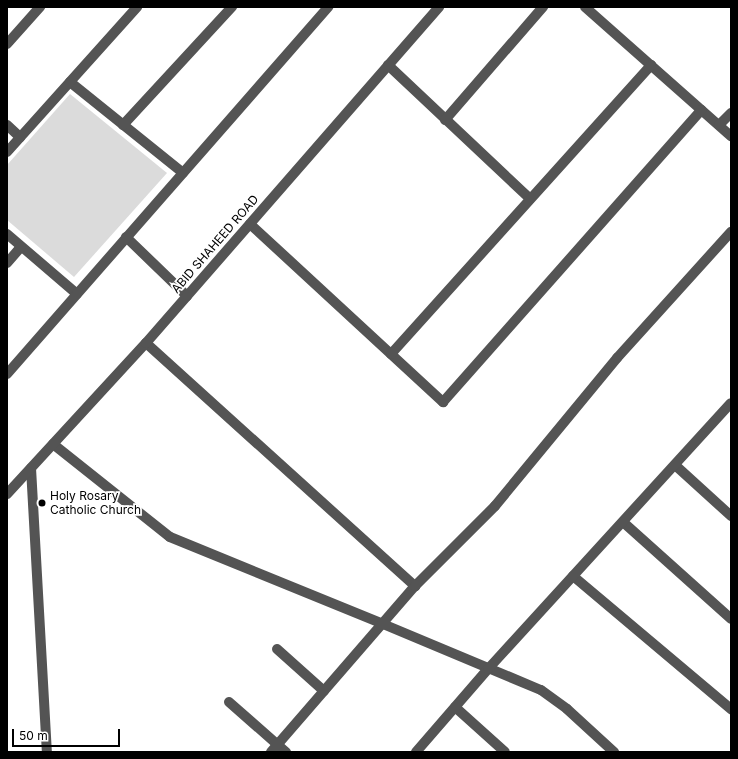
<!DOCTYPE html>
<style>
body{margin:0}
#map{position:relative;width:738px;height:759px;overflow:hidden;background:#fff;font-family:Inter,sans-serif}
div>[style]{position:absolute}
.green>*{inset:0;background:#dbdbdb}
.minor>*{height:10px;margin:-5px;padding:0 5px;transform-origin:5px;border-radius:5px;background:#545454}
.dots>*{width:11px;height:11px;translate:-50% -50%;box-sizing:border-box;border:2px solid #fff;border-radius:50%}
span{translate:-50% -50%;white-space:nowrap;text-align:center;line-height:1.15;-webkit-text-stroke:3.5px #fff;paint-order:stroke}
.street-label{font-size:12px;color:#000}
.poi-label{font-size:12px;color:#000}
.left{translate:0 -50%;text-align:left}
.frame{position:absolute;inset:0;border:8px solid #000;pointer-events:none}
.scale{position:absolute;left:12px;top:729px;width:108px;height:18px;box-sizing:border-box;border:2px solid #000;border-top:0;padding-left:5px;font-size:12px;line-height:14px;white-space:nowrap;color:#000;-webkit-text-stroke:3px #fff;paint-order:stroke}
</style>
<div id="map">
<div class="green">
<i style="clip-path:polygon(70px 94px,167px 173px,74px 277px,7px 220px,7px 165px)"></i>
</div>
<div class="minor">
<i style="left:585px;top:7px;width:195px;rotate:41.5deg"></i>
<i style="left:7px;top:44px;width:50px;rotate:-48.3deg"></i>
<i style="left:388px;top:65px;width:195px;rotate:43.3deg"></i>
<i style="left:70px;top:82px;width:145px;rotate:38.8deg"></i>
<i style="left:445px;top:120px;width:150px;rotate:-49.1deg"></i>
<i style="left:7px;top:125px;width:18px;rotate:43deg"></i>
<i style="left:123px;top:125px;width:161px;rotate:-47.3deg"></i>
<i style="left:719px;top:125px;width:17px;rotate:-45deg"></i>
<i style="left:7px;top:152px;width:195px;rotate:-48.1deg"></i>
<i style="left:250px;top:224px;width:263px;rotate:42.7deg"></i>
<i style="left:443px;top:402px;width:390px;rotate:-48.5deg"></i>
<i style="left:7px;top:234px;width:92px;rotate:40.6deg"></i>
<i style="left:126px;top:237px;width:85px;rotate:44deg"></i>
<i style="left:7px;top:263px;width:21px;rotate:-49deg"></i>
<i style="left:146px;top:343px;width:363px;rotate:42.1deg"></i>
<i style="left:391px;top:354px;width:389px;rotate:-48deg"></i>
<i style="left:7px;top:374px;width:488px;rotate:-48.8deg"></i>
<i style="left:53px;top:444px;width:149px;rotate:38.5deg"></i>
<i style="left:170px;top:537px;width:230px;rotate:22.2deg"></i>
<i style="left:383px;top:624px;width:171px;rotate:22.7deg"></i>
<i style="left:541px;top:690px;width:32px;rotate:36deg"></i>
<i style="left:567px;top:709px;width:64px;rotate:42.5deg"></i>
<i style="left:675px;top:465px;width:76px;rotate:42.3deg"></i>
<i style="left:31px;top:468px;width:284px;rotate:86.8deg"></i>
<i style="left:7px;top:494px;width:205px;rotate:-47.4deg"></i>
<i style="left:146px;top:343px;width:446px;rotate:-48.9deg"></i>
<i style="left:623px;top:522px;width:145px;rotate:41.9deg"></i>
<i style="left:573px;top:576px;width:207px;rotate:40.1deg"></i>
<i style="left:277px;top:649px;width:63px;rotate:41.8deg"></i>
<i style="left:229px;top:702px;width:76px;rotate:41.3deg"></i>
<i style="left:455px;top:707px;width:67px;rotate:42deg"></i>
<i style="left:271px;top:752px;width:220px;rotate:-49.1deg"></i>
<i style="left:415px;top:586px;width:113px;rotate:-45deg"></i>
<i style="left:495px;top:506px;width:192px;rotate:-50.5deg"></i>
<i style="left:617px;top:358px;width:170px;rotate:-47.9deg"></i>
<i style="left:416px;top:752px;width:110px;rotate:-49.1deg"></i>
<i style="left:488px;top:669px;width:360px;rotate:-47.6deg"></i>
</div>
<div class="dots">
<i style="left:42px;top:503px;background:#000"></i>
</div>
<div class="street-label">
<span style="left:215px;top:244px;rotate:-49deg">ABID SHAHEED ROAD</span>
</div>
<div class="poi-label">
<span class="left" style="left:50px;top:503px">Holy Rosary<br>Catholic Church</span>
</div>
<div class="frame"></div>
<div class="scale">50 m</div>
</div>
